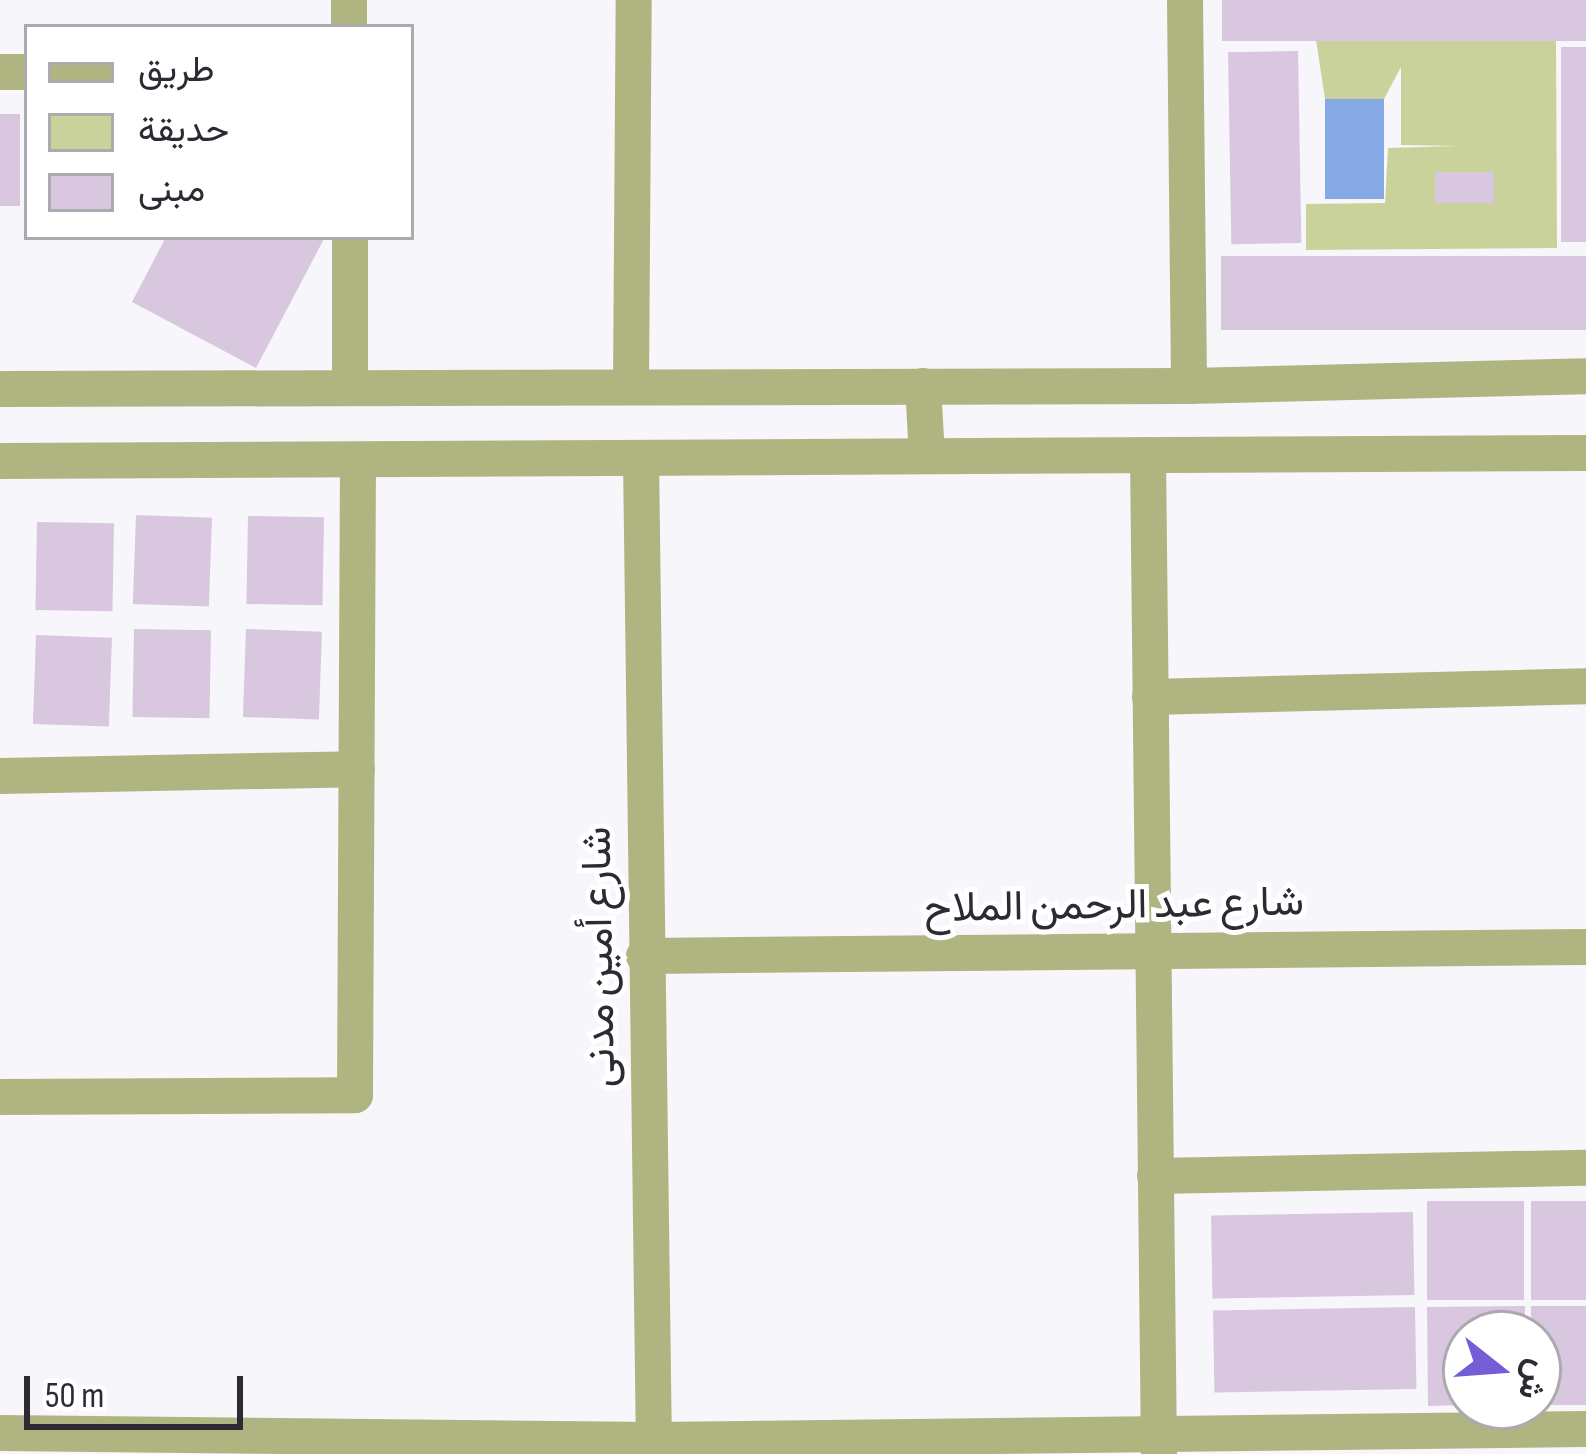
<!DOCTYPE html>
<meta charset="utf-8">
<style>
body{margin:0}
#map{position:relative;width:1586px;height:1454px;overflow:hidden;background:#f7f6fb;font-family:"Sofia Sans Condensed",Vazirmatn,sans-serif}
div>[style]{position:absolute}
.green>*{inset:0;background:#cad29c}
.water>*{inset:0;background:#86a8e4;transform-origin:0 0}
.building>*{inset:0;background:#d8c7de;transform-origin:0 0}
.minor>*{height:36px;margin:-18px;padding:0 18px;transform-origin:18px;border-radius:18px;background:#b0b480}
span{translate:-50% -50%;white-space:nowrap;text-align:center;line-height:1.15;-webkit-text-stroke:10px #fff;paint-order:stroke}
.street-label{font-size:42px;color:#2d2a34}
.legend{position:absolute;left:24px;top:24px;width:390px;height:216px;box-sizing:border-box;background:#fff;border:3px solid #abaaae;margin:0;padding:15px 21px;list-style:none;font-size:36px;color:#2d2a34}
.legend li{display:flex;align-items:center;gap:24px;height:60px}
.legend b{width:60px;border:3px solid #abaaae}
.north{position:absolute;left:1442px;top:1310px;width:120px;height:120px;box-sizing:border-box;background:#fff;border:3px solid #abaaae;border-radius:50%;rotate:107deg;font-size:33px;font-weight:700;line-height:48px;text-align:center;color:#2d2a34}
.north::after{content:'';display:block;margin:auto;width:42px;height:54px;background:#755dd8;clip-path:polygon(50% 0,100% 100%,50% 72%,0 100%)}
.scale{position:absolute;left:24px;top:1376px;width:219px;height:54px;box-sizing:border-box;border:6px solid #2d2a34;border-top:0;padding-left:15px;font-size:36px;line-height:42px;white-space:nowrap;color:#2d2a34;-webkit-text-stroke:9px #fff;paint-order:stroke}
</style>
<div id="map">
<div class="green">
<i style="clip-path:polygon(1556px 38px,1557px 248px,1306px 250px,1306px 204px,1385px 203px,1388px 148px,1456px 146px,1401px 145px,1401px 67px,1384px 99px,1325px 99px,1316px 40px)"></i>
</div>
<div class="water">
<i style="left:1325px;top:99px;width:59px;height:100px"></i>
</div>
<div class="building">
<i style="left:1222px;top:0;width:364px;height:41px"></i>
<i style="left:1561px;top:47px;width:25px;height:195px"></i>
<i style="left:1298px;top:51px;width:192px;height:70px;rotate:89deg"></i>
<i style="left:0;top:114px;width:20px;height:92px"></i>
<i style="left:1435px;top:172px;width:59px;height:31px"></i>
<i style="clip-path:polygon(166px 237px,325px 237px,256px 368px,132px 302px)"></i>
<i style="left:1586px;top:256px;width:74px;height:365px;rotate:90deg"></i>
<i style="left:136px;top:515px;width:76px;height:89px;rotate:2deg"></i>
<i style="left:248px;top:516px;width:76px;height:88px;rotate:1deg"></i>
<i style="left:37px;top:522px;width:77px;height:88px;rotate:1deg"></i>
<i style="left:134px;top:629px;width:77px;height:88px;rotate:1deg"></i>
<i style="left:246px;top:629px;width:76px;height:88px;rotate:2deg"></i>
<i style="left:36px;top:635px;width:76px;height:89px;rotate:2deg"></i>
<i style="left:1427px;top:1201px;width:97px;height:99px"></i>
<i style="left:1586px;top:1201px;width:99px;height:55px;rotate:90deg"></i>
<i style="left:1413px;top:1212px;width:83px;height:202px;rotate:89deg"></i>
<i style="clip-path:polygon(1525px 1306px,1525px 1334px,1466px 1334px,1466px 1405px,1428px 1406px,1427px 1307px)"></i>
<i style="left:1531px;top:1306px;width:55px;height:99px"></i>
<i style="left:1415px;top:1307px;width:82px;height:202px;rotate:89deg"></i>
</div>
<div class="minor">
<i style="left:349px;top:0;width:27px;rotate:90deg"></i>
<i style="left:1185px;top:0;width:386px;rotate:89.4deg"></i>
<i style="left:0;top:72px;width:27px"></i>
<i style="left:350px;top:237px;width:150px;rotate:90deg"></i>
<i style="left:631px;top:386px;width:386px;rotate:-89.6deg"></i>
<i style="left:923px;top:386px;width:70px;rotate:86.7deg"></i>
<i style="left:0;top:389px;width:1189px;rotate:-0.14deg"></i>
<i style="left:1189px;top:386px;width:397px;rotate:-1.4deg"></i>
<i style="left:1148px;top:455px;width:999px;rotate:89.37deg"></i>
<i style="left:641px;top:458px;width:996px;rotate:89.25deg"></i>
<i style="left:0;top:461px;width:1586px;rotate:-0.29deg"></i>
<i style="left:1150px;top:697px;width:436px;rotate:-1.4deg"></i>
<i style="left:0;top:776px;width:357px;rotate:-1.1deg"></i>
<i style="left:644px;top:956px;width:942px;rotate:-0.55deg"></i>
<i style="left:0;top:1097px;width:355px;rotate:-0.3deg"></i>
<i style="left:355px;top:1095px;width:635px;rotate:-89.73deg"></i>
<i style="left:1155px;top:1176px;width:431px;rotate:-1.1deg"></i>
<i style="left:0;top:1433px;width:654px;rotate:0.61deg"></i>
<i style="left:654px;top:1440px;width:932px;rotate:-0.68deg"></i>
</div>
<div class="street-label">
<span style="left:1114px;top:906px;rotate:-1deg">شارع عبد الرحمن الملاح</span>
<span style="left:600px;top:957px;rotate:-91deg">شارع أمين مدنى</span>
</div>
<ul class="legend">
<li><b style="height:15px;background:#b0b480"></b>طريق</li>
<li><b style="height:33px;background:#cad29c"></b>حديقة</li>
<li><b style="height:33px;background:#d8c7de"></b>مبنى</li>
</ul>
<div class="north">ش</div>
<div class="scale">50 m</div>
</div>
